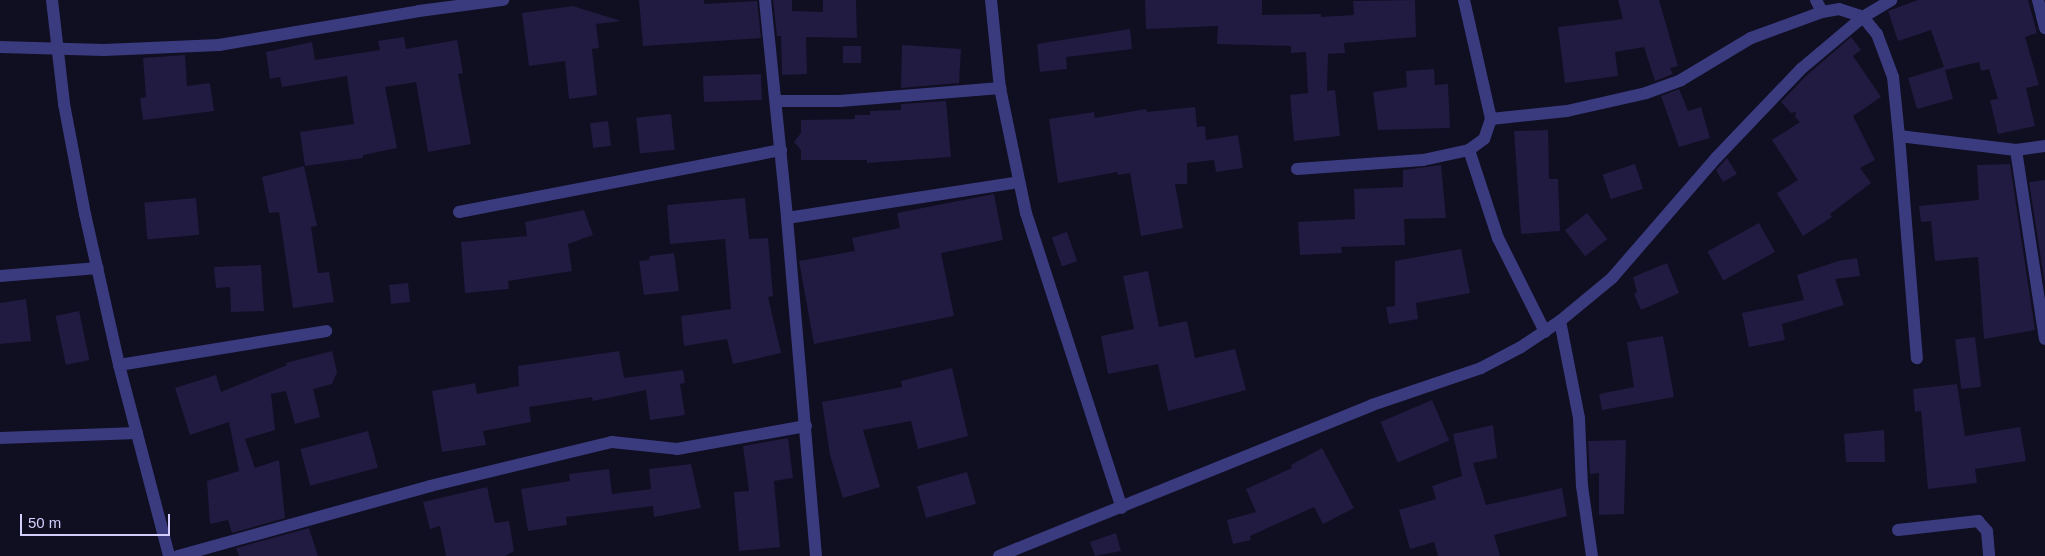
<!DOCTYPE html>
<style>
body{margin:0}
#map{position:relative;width:2045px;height:556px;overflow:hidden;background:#100e21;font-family:Helvetica,sans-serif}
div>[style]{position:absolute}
.building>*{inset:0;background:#211a41;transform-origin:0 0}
.minor>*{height:12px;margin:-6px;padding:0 6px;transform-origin:6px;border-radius:6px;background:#3a3a7f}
span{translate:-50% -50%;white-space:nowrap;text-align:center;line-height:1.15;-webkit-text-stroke:4px #100e21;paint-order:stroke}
.scale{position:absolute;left:20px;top:514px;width:150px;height:22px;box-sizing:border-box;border:2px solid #d2cffe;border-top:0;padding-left:6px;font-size:15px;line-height:18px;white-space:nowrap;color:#d2cffe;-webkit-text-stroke:4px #100e21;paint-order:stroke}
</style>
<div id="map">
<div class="building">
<i style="clip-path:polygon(639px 0,704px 0,704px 4px,757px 1px,761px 38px,643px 46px)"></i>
<i style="clip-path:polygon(773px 0,792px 0,792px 11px,823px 12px,823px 0,856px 0,857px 38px,806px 37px,807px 74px,782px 75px,781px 36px,777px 36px)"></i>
<i style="clip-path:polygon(1145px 0,1262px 0,1262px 15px,1321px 14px,1321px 17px,1354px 15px,1353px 1px,1415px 0,1416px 37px,1344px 43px,1345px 53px,1328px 54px,1327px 91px,1335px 90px,1340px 136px,1294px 141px,1290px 95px,1308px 93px,1306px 52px,1291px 53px,1291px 46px,1217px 44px,1218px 26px,1146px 29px)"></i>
<i style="clip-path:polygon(1618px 0,1659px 0,1678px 66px,1670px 68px,1673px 74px,1655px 81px,1644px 47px,1615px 52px,1618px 76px,1565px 83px,1558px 27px,1623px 19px)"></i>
<i style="clip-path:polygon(1918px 0,2028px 0,2037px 33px,2025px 37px,2039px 85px,2026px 88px,2035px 126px,1998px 134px,1990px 100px,1998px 99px,1989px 69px,1981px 71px,1979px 62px,1945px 70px,1953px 99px,1917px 109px,1908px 78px,1944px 67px,1931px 30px,1898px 41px,1888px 11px)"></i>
<i style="clip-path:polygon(573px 6px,621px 21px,596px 24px,599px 48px,592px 49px,597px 95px,569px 99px,565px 61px,529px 66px,522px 13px)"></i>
<i style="clip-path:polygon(1130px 29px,1132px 49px,1066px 57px,1067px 69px,1040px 72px,1037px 44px)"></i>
<i style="clip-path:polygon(404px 37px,406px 49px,457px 40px,463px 73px,458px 74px,471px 144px,428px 152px,416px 82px,385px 87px,397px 148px,363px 155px,363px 158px,305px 166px,300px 132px,354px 124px,347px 76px,282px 87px,280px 77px,270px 79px,266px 52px,312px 42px,315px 60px,380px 50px,378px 41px)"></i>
<i style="clip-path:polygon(1851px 37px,1861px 50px,1853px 56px,1881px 97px,1853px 116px,1875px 160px,1860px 168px,1871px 183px,1830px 214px,1832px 217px,1803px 236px,1777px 193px,1798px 180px,1772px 140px,1800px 122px,1795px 117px,1796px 112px,1791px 113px,1781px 102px,1807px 75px)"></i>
<i style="clip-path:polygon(902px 45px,961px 49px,959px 83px,901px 88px)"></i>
<i style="left:843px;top:46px;width:18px;height:17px"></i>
<i style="clip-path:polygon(185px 55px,187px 86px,210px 83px,214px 111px,143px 120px,140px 98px,146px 97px,143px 58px)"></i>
<i style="clip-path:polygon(1434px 69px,1435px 85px,1448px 84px,1450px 128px,1378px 130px,1373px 92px,1407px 87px,1406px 71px)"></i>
<i style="left:761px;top:74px;width:26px;height:58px;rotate:88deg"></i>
<i style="clip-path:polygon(1679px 89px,1688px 111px,1701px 107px,1710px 138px,1679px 147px,1661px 96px)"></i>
<i style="clip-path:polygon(946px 101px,951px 157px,867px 163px,867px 160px,801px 160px,801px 150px,794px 142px,801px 133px,801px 120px,855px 119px,855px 115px,870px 115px,870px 111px,901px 110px,901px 104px)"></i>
<i style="clip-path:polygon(1195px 107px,1197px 127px,1205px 126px,1206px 140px,1238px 135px,1243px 168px,1216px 172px,1214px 160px,1187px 163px,1187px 184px,1175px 184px,1183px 228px,1141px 236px,1130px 173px,1118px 175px,1117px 172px,1058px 183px,1049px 119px,1094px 112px,1095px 118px,1146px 109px,1147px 112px)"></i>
<i style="left:671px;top:114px;width:36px;height:35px;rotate:84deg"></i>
<i style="left:608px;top:121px;width:25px;height:18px;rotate:83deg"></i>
<i style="clip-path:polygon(1548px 130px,1549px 179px,1558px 179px,1560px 231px,1521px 234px,1514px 131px)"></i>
<i style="clip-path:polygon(1727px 158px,1737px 174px,1723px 182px,1716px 170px)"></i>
<i style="left:1635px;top:164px;width:26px;height:34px;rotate:72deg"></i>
<i style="clip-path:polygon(2010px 164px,2035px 330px,1984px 339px,1978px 257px,1935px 261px,1931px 221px,1921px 222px,1919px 206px,1979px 200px,1977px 165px)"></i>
<i style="clip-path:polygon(1441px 165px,1446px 218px,1404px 219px,1405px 245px,1341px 247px,1342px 253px,1300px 255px,1298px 222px,1355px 219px,1354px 189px,1403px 187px,1403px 170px)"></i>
<i style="clip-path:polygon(304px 166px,317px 226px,311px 227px,318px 273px,329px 272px,334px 302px,293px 308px,279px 212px,269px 213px,262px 177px)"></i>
<i style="clip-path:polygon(2045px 180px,2045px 285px,2029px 182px)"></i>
<i style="clip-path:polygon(994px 194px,1003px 240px,941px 253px,954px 316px,814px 344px,799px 261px,855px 251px,852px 238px,900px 228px,897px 213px)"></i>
<i style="left:196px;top:198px;width:37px;height:52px;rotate:85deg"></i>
<i style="clip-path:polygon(745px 198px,749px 239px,768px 238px,773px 296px,768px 297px,781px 353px,733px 364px,727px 339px,684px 346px,681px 316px,731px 309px,725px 239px,670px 244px,667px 205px)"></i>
<i style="clip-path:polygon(584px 210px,593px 235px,568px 244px,572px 271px,508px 281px,509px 289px,465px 293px,461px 242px,527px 236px,525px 222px)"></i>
<i style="left:1587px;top:213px;width:33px;height:28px;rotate:52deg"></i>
<i style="left:1759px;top:223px;width:33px;height:59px;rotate:61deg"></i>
<i style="left:1067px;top:232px;width:31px;height:16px;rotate:71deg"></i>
<i style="clip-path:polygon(1461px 249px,1470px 293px,1416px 303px,1418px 319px,1389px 324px,1386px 307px,1395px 306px,1395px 261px)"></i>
<i style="clip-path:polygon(674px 253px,679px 291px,644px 295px,639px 261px,649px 260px,650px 256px)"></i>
<i style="clip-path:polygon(1857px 258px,1860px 276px,1835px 279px,1844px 305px,1782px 324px,1785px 340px,1749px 347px,1742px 313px,1804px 300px,1797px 275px,1838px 261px)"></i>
<i style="clip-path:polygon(1667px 263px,1679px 293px,1641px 310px,1634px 294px,1637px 292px,1633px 277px)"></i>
<i style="clip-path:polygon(261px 265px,264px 311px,231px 312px,230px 287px,216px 288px,214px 267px)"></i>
<i style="clip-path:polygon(1148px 271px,1159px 327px,1187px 321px,1195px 358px,1235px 349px,1246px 390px,1168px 411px,1158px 364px,1108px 374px,1101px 336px,1134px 329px,1123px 276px)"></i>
<i style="left:408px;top:283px;width:19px;height:19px;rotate:84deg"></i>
<i style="clip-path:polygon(26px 299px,31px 341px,0 344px,0 303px)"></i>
<i style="left:79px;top:311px;width:50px;height:24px;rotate:78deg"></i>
<i style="clip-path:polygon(1663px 336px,1674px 397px,1602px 410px,1599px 394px,1634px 387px,1627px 342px)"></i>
<i style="left:1975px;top:337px;width:50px;height:20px;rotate:83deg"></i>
<i style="clip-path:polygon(332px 351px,337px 372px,332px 384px,313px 389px,320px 417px,295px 424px,286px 391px,271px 394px,275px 430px,245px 439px,255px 468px,279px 460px,285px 518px,232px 533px,228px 520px,210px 524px,207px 481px,239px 471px,229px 422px,190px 435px,175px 388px,216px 375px,221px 392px,287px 365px,286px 363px)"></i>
<i style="clip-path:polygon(619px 351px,624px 378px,683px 370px,685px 383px,680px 384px,685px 415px,650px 420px,646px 390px,593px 401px,592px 397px,529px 407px,531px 422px,483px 431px,486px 445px,442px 452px,432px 391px,475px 383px,477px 394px,519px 386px,518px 366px)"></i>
<i style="clip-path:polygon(952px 368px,968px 436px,918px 449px,911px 421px,863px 430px,880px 487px,843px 498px,830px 455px,822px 402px,902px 387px,901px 381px)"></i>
<i style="clip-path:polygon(1957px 384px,1965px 436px,2020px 427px,2026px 461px,1975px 469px,1977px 483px,1928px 489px,1921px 411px,1915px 412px,1913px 389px)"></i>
<i style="left:1432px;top:400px;width:44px;height:56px;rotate:67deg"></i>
<i style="clip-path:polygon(1493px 425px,1497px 458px,1473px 463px,1486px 505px,1562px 488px,1567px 516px,1494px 535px,1500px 556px,1438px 556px,1434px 542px,1410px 549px,1399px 510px,1436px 499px,1432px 486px,1462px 476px,1453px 434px)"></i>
<i style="clip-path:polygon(1884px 430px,1885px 462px,1846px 462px,1844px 434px)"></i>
<i style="left:368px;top:431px;width:38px;height:70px;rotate:75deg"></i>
<i style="clip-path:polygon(788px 438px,793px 478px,774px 481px,780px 547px,739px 551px,734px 492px,749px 491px,743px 446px)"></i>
<i style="clip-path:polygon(1626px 440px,1624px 514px,1599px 515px,1599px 473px,1590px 474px,1588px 441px)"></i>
<i style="clip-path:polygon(1322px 448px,1354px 508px,1323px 524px,1314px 507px,1250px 536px,1251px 540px,1233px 544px,1227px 520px,1256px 512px,1246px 489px,1292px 468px,1291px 465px)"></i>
<i style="clip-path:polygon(691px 464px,701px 508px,654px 517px,653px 506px,566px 517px,567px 525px,528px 531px,521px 489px,570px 481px,569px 474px,609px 469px,612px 494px,651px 489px,649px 469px)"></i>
<i style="left:967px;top:472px;width:33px;height:52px;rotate:74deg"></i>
<i style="clip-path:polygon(487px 487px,495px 523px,509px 521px,514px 551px,505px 556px,446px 556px,440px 526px,430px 529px,423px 502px)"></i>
<i style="clip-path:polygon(309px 528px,318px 556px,239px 556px,236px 548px)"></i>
<i style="clip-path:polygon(1116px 533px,1121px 551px,1095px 556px,1090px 542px)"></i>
</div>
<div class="minor">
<i style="left:52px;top:0;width:105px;rotate:83.4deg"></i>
<i style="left:64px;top:104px;width:112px;rotate:79.2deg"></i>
<i style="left:85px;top:214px;width:155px;rotate:77.3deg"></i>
<i style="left:119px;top:365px;width:197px;rotate:75.3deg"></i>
<i style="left:765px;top:0;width:219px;rotate:84.2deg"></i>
<i style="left:787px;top:218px;width:339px;rotate:85.1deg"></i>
<i style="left:991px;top:0;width:88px;rotate:84.2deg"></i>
<i style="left:1000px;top:88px;width:128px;rotate:78.3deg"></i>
<i style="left:1026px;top:213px;width:310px;rotate:72deg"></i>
<i style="left:1464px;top:0;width:122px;rotate:77.2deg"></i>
<i style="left:1491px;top:119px;width:21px;rotate:109deg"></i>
<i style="left:1484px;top:139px;width:19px;rotate:144deg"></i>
<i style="left:1816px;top:0;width:13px;rotate:63deg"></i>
<i style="left:2038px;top:0;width:29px;rotate:76deg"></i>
<i style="left:0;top:47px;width:104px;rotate:1.7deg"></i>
<i style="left:104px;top:50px;width:115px;rotate:-2.5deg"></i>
<i style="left:219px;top:45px;width:203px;rotate:-9.6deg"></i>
<i style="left:419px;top:11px;width:85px;rotate:-7.5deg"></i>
<i style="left:776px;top:101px;width:64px"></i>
<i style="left:840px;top:101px;width:161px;rotate:-4.6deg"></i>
<i style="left:1491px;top:119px;width:76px;rotate:-6deg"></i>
<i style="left:1567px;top:111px;width:81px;rotate:-12.8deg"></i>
<i style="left:1646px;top:93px;width:37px;rotate:-20deg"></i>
<i style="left:1681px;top:80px;width:82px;rotate:-31deg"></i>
<i style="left:1751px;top:38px;width:76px;rotate:-20.1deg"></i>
<i style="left:1822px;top:12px;width:17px;rotate:-10deg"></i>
<i style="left:1839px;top:9px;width:25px;rotate:18deg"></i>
<i style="left:1863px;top:17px;width:22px;rotate:51deg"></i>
<i style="left:1877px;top:34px;width:46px;rotate:69.6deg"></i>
<i style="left:1893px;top:77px;width:59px;rotate:84.2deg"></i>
<i style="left:1899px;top:136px;width:118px;rotate:6.8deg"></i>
<i style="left:2016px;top:150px;width:29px;rotate:-8deg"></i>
<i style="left:1899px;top:136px;width:223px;rotate:85.4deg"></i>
<i style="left:2016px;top:150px;width:191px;rotate:81.3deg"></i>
<i style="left:1297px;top:169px;width:126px;rotate:-4.1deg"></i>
<i style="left:1423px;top:160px;width:47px;rotate:-12.3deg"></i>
<i style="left:1469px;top:150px;width:93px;rotate:71.8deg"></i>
<i style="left:1498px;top:238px;width:105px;rotate:63.4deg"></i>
<i style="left:459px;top:212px;width:328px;rotate:-10.9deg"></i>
<i style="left:787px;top:218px;width:235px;rotate:-8.8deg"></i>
<i style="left:0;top:276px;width:98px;rotate:-4.7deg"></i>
<i style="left:1560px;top:321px;width:99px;rotate:78.9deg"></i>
<i style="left:1579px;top:418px;width:68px;rotate:87.5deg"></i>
<i style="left:1582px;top:486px;width:71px;rotate:81.9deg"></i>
<i style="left:119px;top:365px;width:210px;rotate:-9.3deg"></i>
<i style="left:0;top:438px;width:137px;rotate:-2.1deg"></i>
<i style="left:1898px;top:530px;width:81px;rotate:-6.4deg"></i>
<i style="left:1978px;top:521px;width:13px;rotate:48deg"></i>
<i style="left:1987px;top:531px;width:25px;rotate:85deg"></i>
<i style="left:178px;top:556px;width:262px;rotate:-15.5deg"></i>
<i style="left:430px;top:486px;width:187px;rotate:-13.6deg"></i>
<i style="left:612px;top:442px;width:65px;rotate:6.1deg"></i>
<i style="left:677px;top:449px;width:131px;rotate:-10.1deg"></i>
<i style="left:999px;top:556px;width:402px;rotate:-22deg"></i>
<i style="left:1372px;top:405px;width:115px;rotate:-18.7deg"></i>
<i style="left:1481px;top:368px;width:45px;rotate:-27.7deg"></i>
<i style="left:1521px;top:347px;width:47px;rotate:-33.7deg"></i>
<i style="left:1560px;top:321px;width:67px;rotate:-39.6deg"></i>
<i style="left:1612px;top:278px;width:159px;rotate:-49.1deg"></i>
<i style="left:1716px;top:158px;width:123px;rotate:-46.3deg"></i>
<i style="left:1801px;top:69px;width:81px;rotate:-40deg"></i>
<i style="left:1863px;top:17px;width:33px;rotate:-31deg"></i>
</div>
<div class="scale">50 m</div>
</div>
